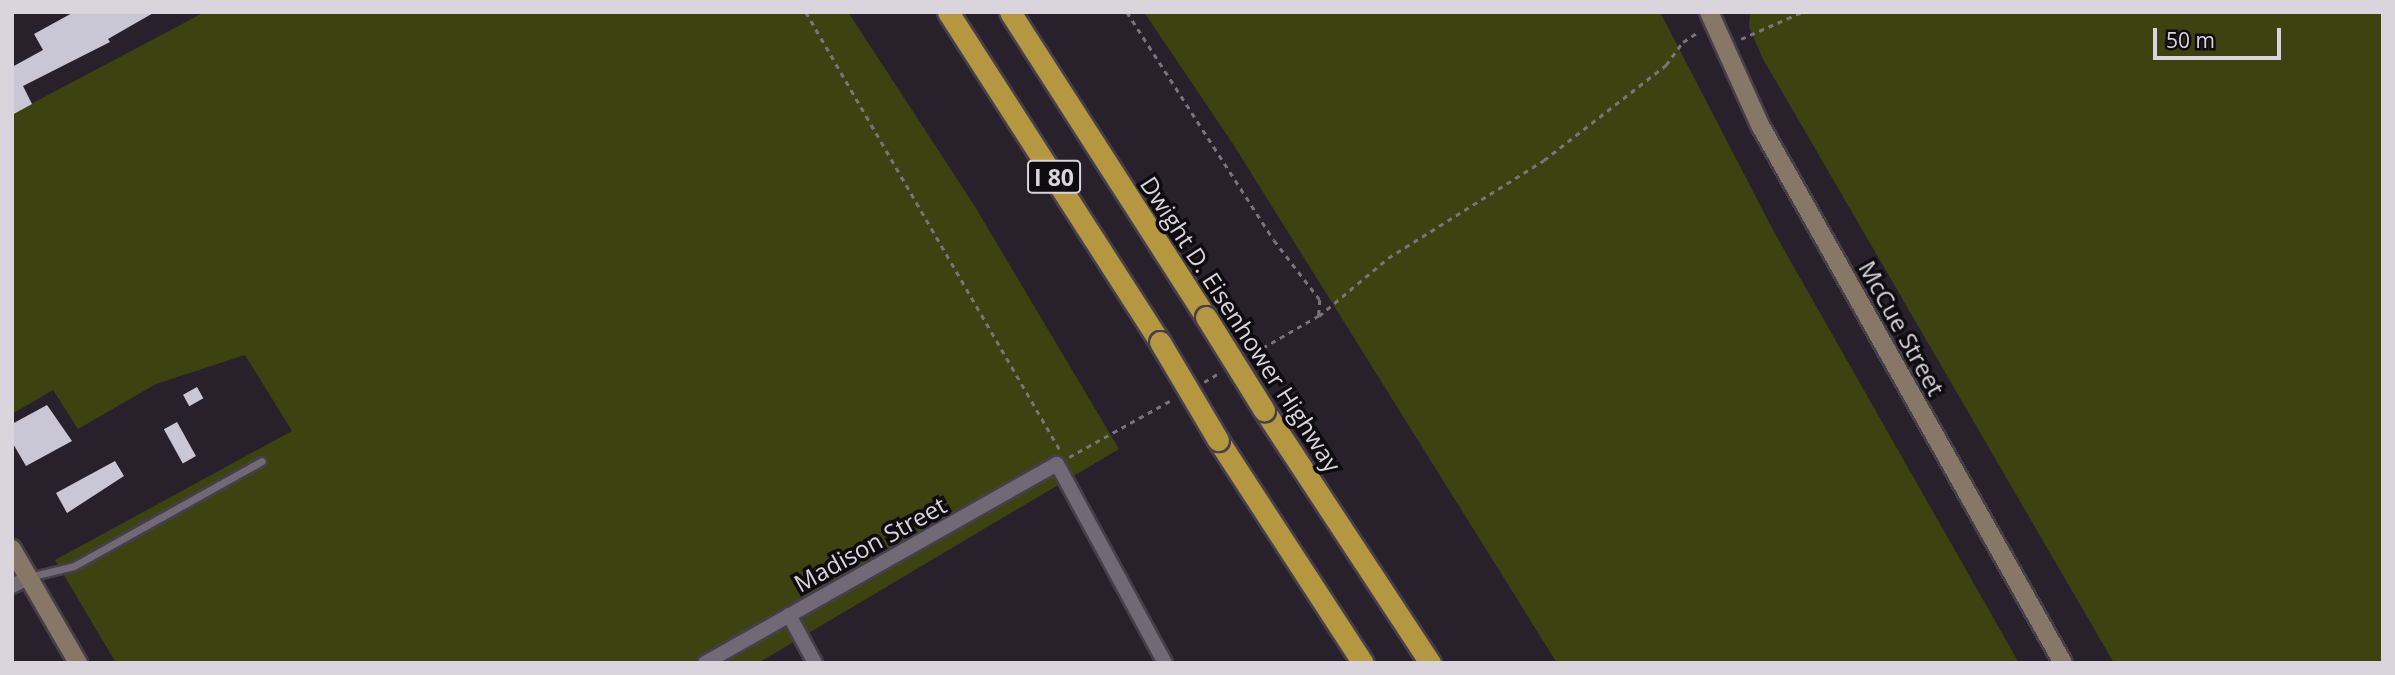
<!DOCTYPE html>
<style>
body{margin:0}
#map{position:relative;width:2395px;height:675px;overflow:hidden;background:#28212c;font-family:"Open Sans",sans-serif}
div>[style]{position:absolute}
.green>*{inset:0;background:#3c4311}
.building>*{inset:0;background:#c9c6d6;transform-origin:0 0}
.path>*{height:2.5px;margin-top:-1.25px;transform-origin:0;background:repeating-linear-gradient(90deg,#79737d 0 5px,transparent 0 10px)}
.roads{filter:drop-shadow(2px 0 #453f49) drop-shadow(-2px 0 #453f49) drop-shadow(0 2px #453f49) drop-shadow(0 -2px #453f49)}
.lane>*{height:7px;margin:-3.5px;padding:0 3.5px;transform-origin:3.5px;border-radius:3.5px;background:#726977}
.street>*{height:14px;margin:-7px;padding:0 7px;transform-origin:7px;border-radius:7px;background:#726977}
.secondary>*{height:18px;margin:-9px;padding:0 9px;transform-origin:9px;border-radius:9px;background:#867766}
.highway>*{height:21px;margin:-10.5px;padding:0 10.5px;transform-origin:10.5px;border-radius:10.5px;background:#b49740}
.bridges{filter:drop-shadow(2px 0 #453f49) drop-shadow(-2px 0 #453f49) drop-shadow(0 2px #453f49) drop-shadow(0 -2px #453f49)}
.highway-bridge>*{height:21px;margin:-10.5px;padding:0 10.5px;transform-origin:10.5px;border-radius:10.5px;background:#b49740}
span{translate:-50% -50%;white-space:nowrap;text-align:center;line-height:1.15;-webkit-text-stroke:7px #0f0c11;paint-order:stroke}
.shield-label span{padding:2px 5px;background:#0f0c11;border:2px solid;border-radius:5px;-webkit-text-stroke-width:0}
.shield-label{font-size:23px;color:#dad5dd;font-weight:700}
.street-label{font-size:24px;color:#dad5dd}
.frame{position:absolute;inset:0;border:14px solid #dad5dd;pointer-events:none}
.scale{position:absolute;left:2153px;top:28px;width:128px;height:32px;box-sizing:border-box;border:4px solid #dad5dd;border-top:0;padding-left:9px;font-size:21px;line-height:24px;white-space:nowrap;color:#dad5dd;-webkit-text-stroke:5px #0f0c11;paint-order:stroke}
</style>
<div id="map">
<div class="green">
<i style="clip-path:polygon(205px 12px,848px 12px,974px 205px,1119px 449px,758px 663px,116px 663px,55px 560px,292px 431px,245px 355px,156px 384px,78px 429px,53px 390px,12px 414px,12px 114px)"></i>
<i style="clip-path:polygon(1144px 12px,1660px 12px,1774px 232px,2019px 663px,1557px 663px,1233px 144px)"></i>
<i style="clip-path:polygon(1750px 12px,2383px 12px,2383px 663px,2114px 663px,1763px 59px,1749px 27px)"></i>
</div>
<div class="building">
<i style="clip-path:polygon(74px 12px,155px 12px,108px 39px,110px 42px,23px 86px,32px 104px,12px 115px,12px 67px,43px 50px,34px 34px)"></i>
<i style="left:197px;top:387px;width:13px;height:16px;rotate:61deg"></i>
<i style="clip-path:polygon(47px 405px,72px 441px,26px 466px,12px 442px,12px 424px)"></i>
<i style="left:177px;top:422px;width:39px;height:15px;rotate:61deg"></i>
<i style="clip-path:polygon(115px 461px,124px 476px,67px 513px,56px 493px)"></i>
</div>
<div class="path">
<i style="left:806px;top:12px;width:506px;rotate:59.89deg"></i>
<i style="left:1127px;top:12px;width:271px;rotate:57.2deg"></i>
<i style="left:1274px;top:240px;width:76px;rotate:52.5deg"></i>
<i style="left:1320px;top:300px;width:16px;rotate:94deg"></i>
<i style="left:1319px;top:316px;width:76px;rotate:150.1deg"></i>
<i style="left:1741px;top:39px;width:67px;rotate:-23.9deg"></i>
<i style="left:1319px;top:316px;width:90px;rotate:-40deg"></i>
<i style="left:1388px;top:258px;width:184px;rotate:-32.1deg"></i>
<i style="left:1544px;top:160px;width:155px;rotate:-37.9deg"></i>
<i style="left:1666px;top:65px;width:29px;rotate:-54deg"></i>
<i style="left:1683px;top:42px;width:18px;rotate:-34deg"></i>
<i style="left:1204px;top:382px;width:17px;rotate:-31deg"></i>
<i style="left:1069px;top:457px;width:119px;rotate:-29.1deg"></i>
</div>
<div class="roads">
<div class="lane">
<i style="left:29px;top:577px;width:46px;rotate:-13.7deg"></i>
<i style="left:74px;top:566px;width:215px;rotate:-29.2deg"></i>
</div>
<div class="street">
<i style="left:12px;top:586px;width:18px;rotate:-27deg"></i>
<i style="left:789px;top:615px;width:55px;rotate:61.6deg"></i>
<i style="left:705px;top:663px;width:404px;rotate:-29.5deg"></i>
<i style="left:1057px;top:464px;width:226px;rotate:61.5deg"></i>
</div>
<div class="secondary">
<i style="left:1709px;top:12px;width:124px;rotate:65.7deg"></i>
<i style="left:1760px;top:125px;width:617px;rotate:60.61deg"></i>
<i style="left:12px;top:549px;width:132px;rotate:59.9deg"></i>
</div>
<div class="highway">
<i style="left:948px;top:12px;width:392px;rotate:57.3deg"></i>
<i style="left:1010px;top:12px;width:363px;rotate:57.3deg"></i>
<i style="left:1264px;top:410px;width:303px;rotate:56.7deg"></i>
<i style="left:1218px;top:440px;width:266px;rotate:57deg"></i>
</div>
</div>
<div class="bridges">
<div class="highway-bridge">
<i style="left:1206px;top:317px;width:110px;rotate:58.1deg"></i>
<i style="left:1160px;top:342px;width:114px;rotate:59.4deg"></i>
</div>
</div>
<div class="shield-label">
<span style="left:1054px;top:177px">I 80</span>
</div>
<div class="street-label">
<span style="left:1241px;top:324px;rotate:57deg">Dwight D. Eisenhower Highway</span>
<span style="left:1902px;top:328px;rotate:61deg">McCue Street</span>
<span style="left:870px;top:544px;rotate:-29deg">Madison Street</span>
</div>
<div class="frame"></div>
<div class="scale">50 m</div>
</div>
